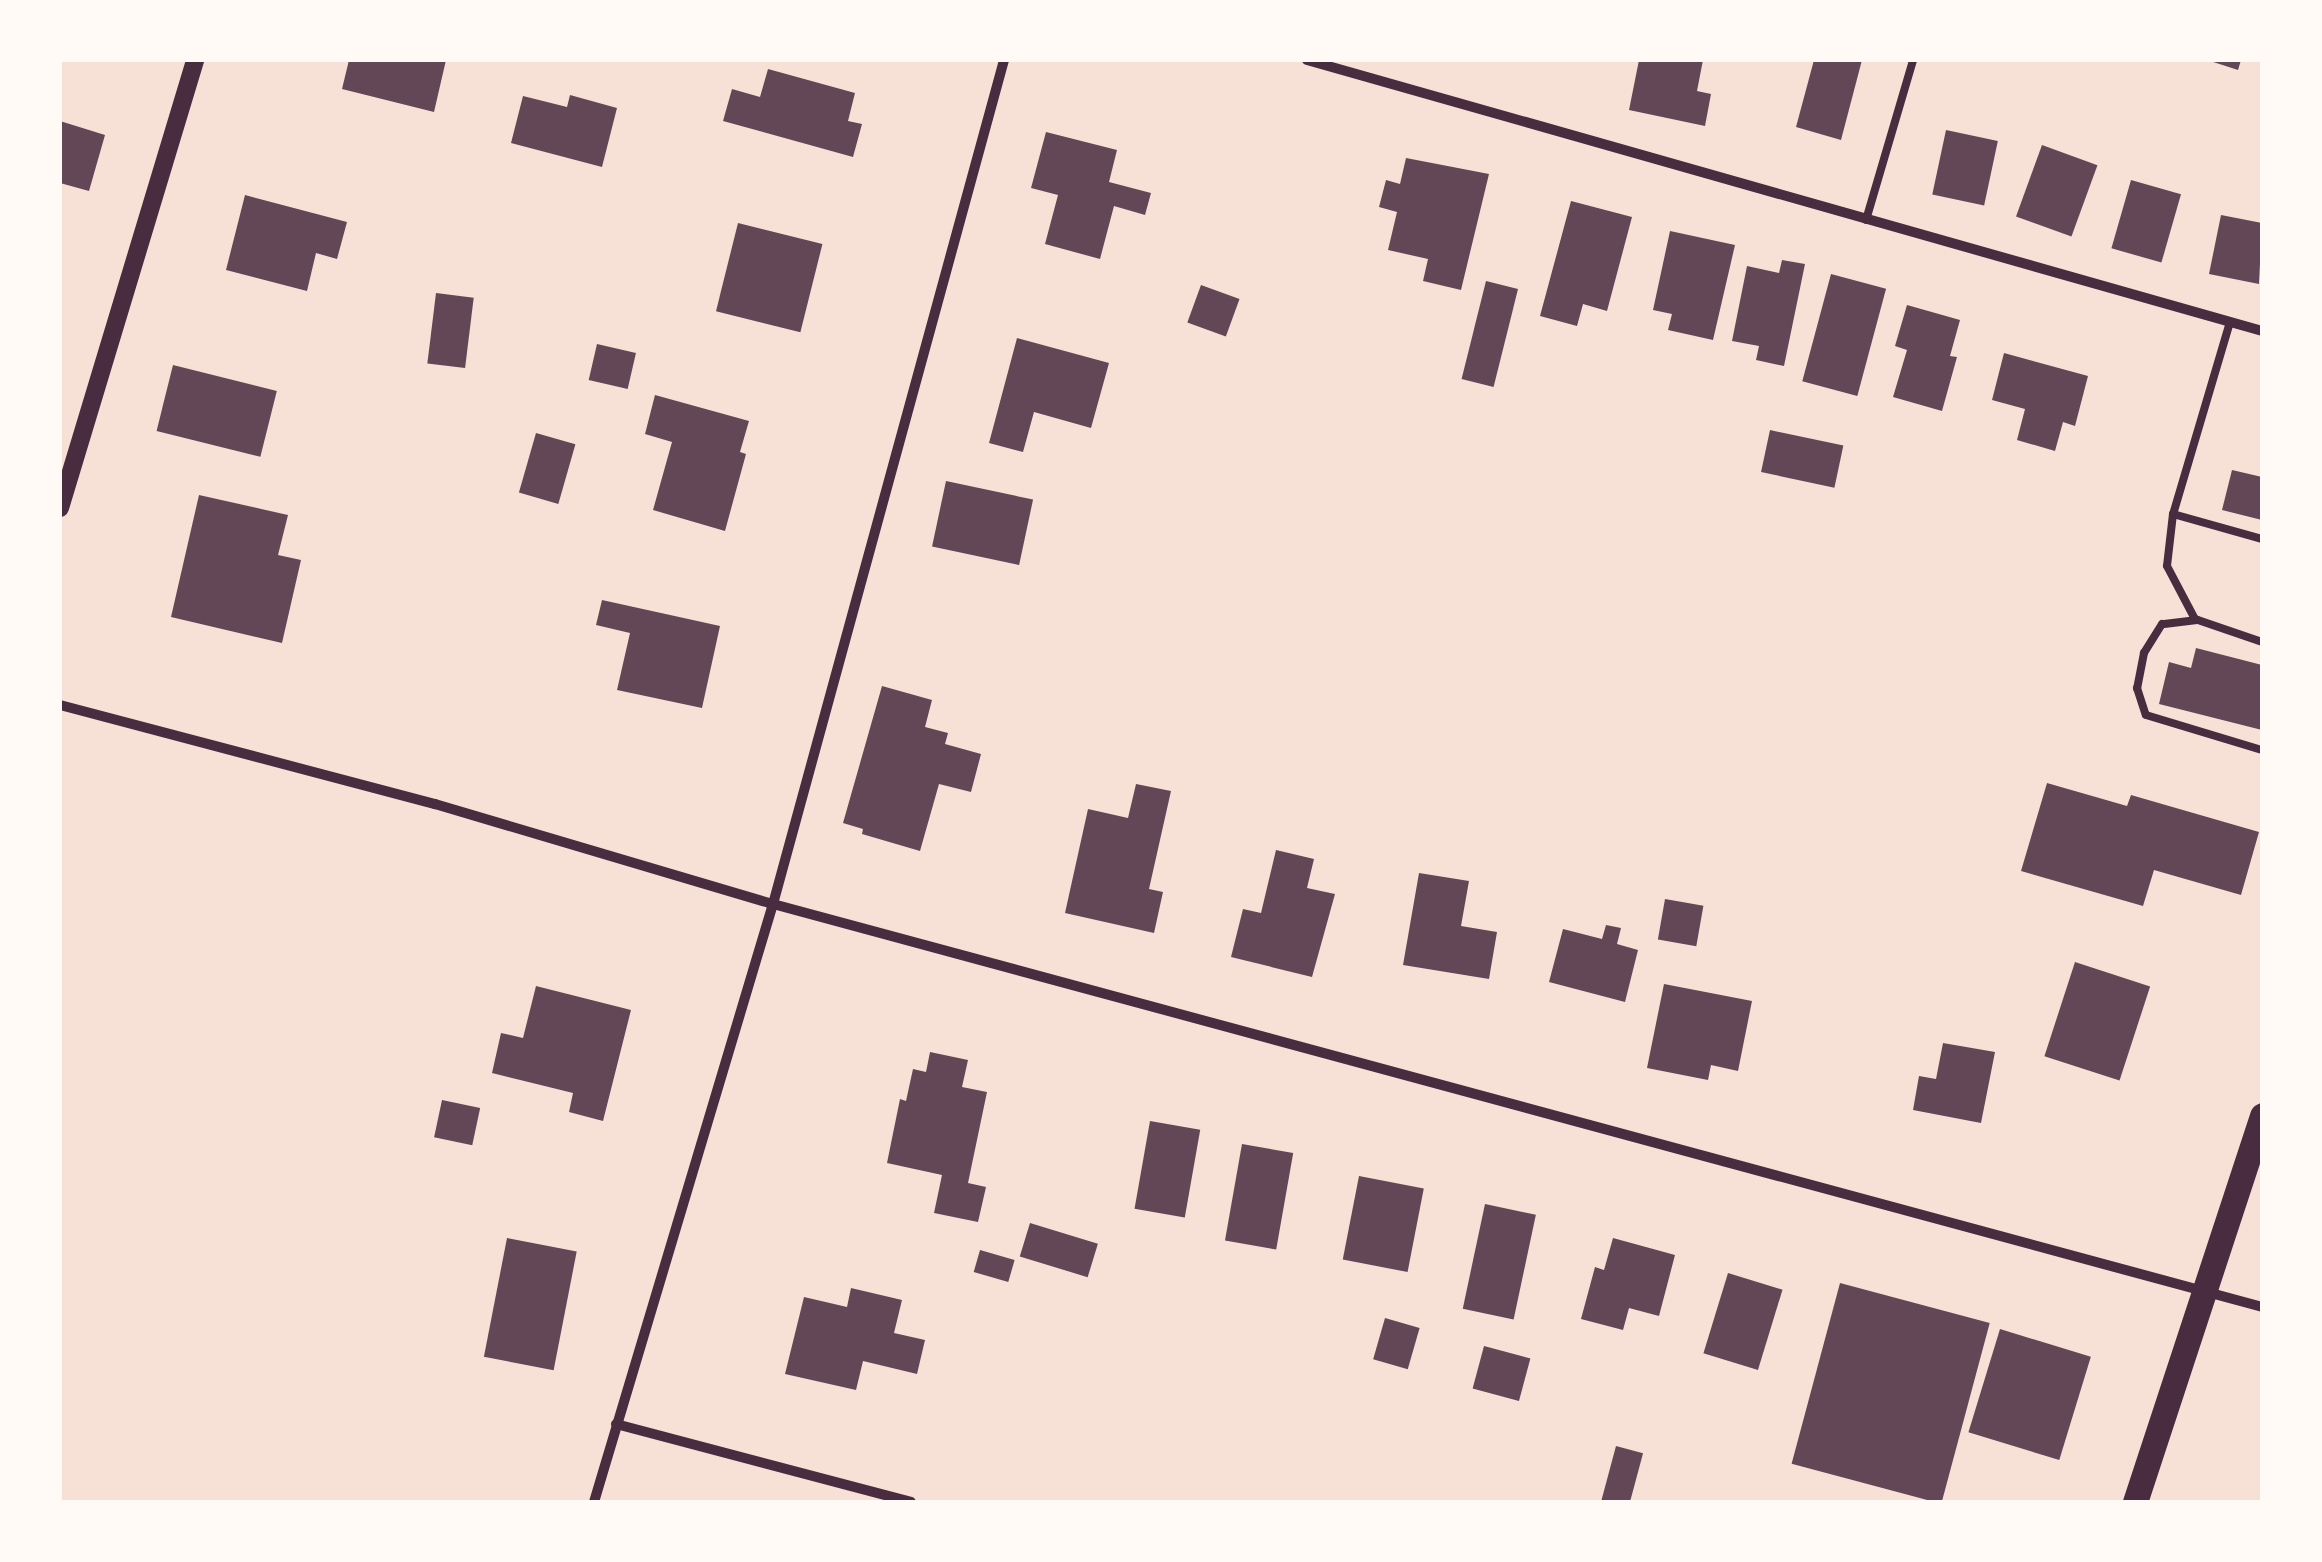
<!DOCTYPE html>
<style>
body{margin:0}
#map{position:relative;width:2322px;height:1562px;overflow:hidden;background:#f7e1d7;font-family:"Golos Text",sans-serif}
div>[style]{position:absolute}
.building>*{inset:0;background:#644757;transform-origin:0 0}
.service>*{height:8px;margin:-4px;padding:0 4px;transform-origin:4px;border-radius:4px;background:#4a2c40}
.minor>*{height:10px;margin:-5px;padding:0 5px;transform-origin:5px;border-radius:5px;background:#4a2c40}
.tertiary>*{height:18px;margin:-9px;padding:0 9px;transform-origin:9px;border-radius:9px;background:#4a2c40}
.primary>*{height:25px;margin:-12.5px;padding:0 12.5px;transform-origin:12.5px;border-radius:12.5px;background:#4a2c40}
span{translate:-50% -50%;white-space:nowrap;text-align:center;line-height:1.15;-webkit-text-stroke:10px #fffaf5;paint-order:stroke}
.frame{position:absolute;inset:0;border:62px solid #fffaf5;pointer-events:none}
</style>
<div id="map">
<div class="building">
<i style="clip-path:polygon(349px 60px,446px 60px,434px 112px,342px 89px)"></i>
<i style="clip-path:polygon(1639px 60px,1703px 60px,1697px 91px,1711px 94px,1705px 126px,1629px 110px)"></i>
<i style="clip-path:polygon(1814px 60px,1862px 60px,1841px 140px,1796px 127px)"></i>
<i style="clip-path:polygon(2207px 60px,2241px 60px,2238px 70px)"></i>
<i style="clip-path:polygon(768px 69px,855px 93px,848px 121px,862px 124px,853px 157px,723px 121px,732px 89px,760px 97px)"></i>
<i style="clip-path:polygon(570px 95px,617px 108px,602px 167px,511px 143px,523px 96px,567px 107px)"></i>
<i style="clip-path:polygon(60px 121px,105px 135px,89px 191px,60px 183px)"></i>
<i style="left:1946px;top:130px;width:53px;height:66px;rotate:12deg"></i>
<i style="clip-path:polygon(1046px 132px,1117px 150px,1109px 182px,1151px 193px,1145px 215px,1114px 206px,1100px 259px,1045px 244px,1058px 195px,1031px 188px)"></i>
<i style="left:2042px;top:145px;width:59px;height:76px;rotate:20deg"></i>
<i style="clip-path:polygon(1406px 158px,1489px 174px,1461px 290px,1423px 281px,1428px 259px,1388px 250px,1397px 212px,1379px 207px,1386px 180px,1400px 184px)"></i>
<i style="left:2131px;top:180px;width:52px;height:71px;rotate:16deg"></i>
<i style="clip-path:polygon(245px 195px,347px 222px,337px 259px,316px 253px,307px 291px,226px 270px)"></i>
<i style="clip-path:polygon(1571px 201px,1632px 217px,1607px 311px,1583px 304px,1577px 326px,1540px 316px)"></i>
<i style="clip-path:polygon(2221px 215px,2262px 223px,2259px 284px,2209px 274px)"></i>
<i style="left:738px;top:223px;width:87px;height:91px;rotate:14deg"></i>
<i style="clip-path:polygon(1670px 231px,1735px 245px,1713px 340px,1668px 330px,1672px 314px,1653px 310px)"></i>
<i style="clip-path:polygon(1782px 260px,1805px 264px,1784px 366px,1756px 360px,1759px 346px,1732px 341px,1747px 266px,1779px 273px)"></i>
<i style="left:1831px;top:274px;width:57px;height:111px;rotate:15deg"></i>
<i style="left:1486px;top:281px;width:33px;height:101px;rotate:14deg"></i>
<i style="left:1201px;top:285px;width:41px;height:40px;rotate:20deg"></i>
<i style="left:436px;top:293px;width:38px;height:71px;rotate:7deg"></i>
<i style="clip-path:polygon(1907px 305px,1960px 320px,1950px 356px,1957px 357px,1942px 411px,1893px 397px,1907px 350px,1895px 346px)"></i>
<i style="clip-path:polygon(1017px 338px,1109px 363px,1091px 428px,1034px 412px,1023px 452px,989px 443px)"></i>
<i style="left:597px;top:344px;width:40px;height:37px;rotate:13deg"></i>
<i style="clip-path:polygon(2004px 353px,2088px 376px,2075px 426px,2063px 422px,2055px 451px,2017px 440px,2025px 409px,1992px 400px)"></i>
<i style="left:173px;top:365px;width:107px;height:68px;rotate:14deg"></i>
<i style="clip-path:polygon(655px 395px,749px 421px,740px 452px,746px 454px,725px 531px,653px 510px,672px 442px,645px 434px)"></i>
<i style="left:1770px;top:430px;width:75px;height:43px;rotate:12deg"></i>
<i style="left:536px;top:433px;width:41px;height:62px;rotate:16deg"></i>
<i style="clip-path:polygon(2232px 470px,2262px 477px,2262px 520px,2222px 510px)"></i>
<i style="left:946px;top:481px;width:89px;height:67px;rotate:12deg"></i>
<i style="clip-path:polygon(199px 495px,288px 515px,278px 555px,301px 560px,282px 643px,171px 617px)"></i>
<i style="clip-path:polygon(602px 600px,720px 626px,702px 708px,617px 690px,630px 633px,596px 625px)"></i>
<i style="clip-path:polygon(2196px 648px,2262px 665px,2262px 730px,2159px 704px,2169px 662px,2191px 668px)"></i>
<i style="clip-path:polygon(882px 686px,932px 700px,925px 727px,948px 733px,945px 744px,981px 754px,971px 792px,939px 784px,920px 851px,862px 834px,863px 829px,843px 823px)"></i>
<i style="clip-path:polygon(2047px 783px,2127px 806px,2131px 795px,2259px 832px,2241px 895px,2154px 870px,2143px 906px,2021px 871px)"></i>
<i style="clip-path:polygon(1136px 784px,1171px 791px,1149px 889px,1163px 892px,1154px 933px,1065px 913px,1088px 809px,1128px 818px)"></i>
<i style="clip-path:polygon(1276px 850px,1314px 859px,1307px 888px,1335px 894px,1312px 977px,1231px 957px,1243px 909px,1261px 913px)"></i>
<i style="clip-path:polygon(1419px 873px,1469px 881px,1461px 926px,1497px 932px,1489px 979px,1403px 965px)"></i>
<i style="left:1665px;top:899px;width:39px;height:41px;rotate:10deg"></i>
<i style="clip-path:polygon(1606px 925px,1621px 928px,1617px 944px,1638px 950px,1625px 1002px,1549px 982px,1563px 929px,1602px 939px)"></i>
<i style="left:2075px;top:962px;width:79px;height:99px;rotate:18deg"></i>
<i style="clip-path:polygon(1664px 984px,1752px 1001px,1738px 1071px,1711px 1065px,1708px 1080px,1647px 1068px)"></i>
<i style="clip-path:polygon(536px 986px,631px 1010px,603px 1121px,569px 1112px,573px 1093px,492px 1073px,501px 1033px,523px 1038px)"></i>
<i style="clip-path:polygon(1943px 1043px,1995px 1052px,1981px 1123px,1913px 1110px,1919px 1076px,1936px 1079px)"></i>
<i style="clip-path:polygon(930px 1052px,968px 1060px,962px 1087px,987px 1092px,968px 1183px,986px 1187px,978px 1222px,934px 1213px,942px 1175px,887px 1163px,900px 1099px,906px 1101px,913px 1069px,926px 1072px)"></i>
<i style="left:442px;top:1100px;width:39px;height:38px;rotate:12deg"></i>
<i style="left:1150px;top:1121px;width:51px;height:89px;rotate:10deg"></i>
<i style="left:1242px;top:1144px;width:52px;height:98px;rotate:10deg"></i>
<i style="left:1359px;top:1176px;width:66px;height:85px;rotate:11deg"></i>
<i style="left:1485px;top:1204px;width:52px;height:107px;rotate:12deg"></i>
<i style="left:1030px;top:1223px;width:71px;height:35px;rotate:17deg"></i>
<i style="left:507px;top:1238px;width:71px;height:121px;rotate:11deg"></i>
<i style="clip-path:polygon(1613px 1238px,1675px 1255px,1659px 1316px,1629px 1308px,1623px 1330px,1581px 1319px,1595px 1267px,1604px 1270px)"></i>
<i style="left:980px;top:1250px;width:36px;height:23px;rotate:16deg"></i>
<i style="left:1728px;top:1273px;width:57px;height:84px;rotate:17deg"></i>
<i style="left:1840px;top:1283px;width:155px;height:187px;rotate:15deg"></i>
<i style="clip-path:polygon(851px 1288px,902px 1300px,894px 1333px,925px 1340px,917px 1374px,863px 1361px,856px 1390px,785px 1374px,804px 1297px,847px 1307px)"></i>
<i style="left:1385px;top:1318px;width:36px;height:43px;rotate:16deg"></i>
<i style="left:2000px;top:1329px;width:95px;height:108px;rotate:17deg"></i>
<i style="left:1484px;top:1346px;width:48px;height:44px;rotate:15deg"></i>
<i style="left:1616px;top:1446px;width:28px;height:58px;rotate:15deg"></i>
</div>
<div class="service">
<i style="left:1866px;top:220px;width:167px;rotate:-73.6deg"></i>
<i style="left:2230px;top:322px;width:200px;rotate:106.5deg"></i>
<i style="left:2173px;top:514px;width:52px;rotate:96.6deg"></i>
<i style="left:2167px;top:566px;width:60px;rotate:62.2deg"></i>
<i style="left:2195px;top:619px;width:71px;rotate:18.9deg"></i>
<i style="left:2173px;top:514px;width:92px;rotate:15.7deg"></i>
<i style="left:2197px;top:620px;width:35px;rotate:173deg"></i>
<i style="left:2162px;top:624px;width:34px;rotate:122deg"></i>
<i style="left:2144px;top:653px;width:36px;rotate:101deg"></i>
<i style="left:2137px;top:688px;width:28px;rotate:72deg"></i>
<i style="left:2146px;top:715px;width:121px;rotate:16.8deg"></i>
</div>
<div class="minor">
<i style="left:1307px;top:60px;width:993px;rotate:15.84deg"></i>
<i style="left:60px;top:705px;width:388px;rotate:14.8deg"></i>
<i style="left:435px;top:804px;width:352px;rotate:16.5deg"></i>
<i style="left:773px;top:904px;width:1543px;rotate:15.14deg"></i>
<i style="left:616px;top:1424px;width:305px;rotate:14.8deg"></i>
<i style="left:594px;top:1502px;width:624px;rotate:-73.34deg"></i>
<i style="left:773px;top:904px;width:875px;rotate:-74.69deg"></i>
</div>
<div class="tertiary">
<i style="left:60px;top:508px;width:468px;rotate:-73.2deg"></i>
</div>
<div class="primary">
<i style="left:2135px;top:1502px;width:407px;rotate:-71.8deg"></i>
</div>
<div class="frame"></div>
</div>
